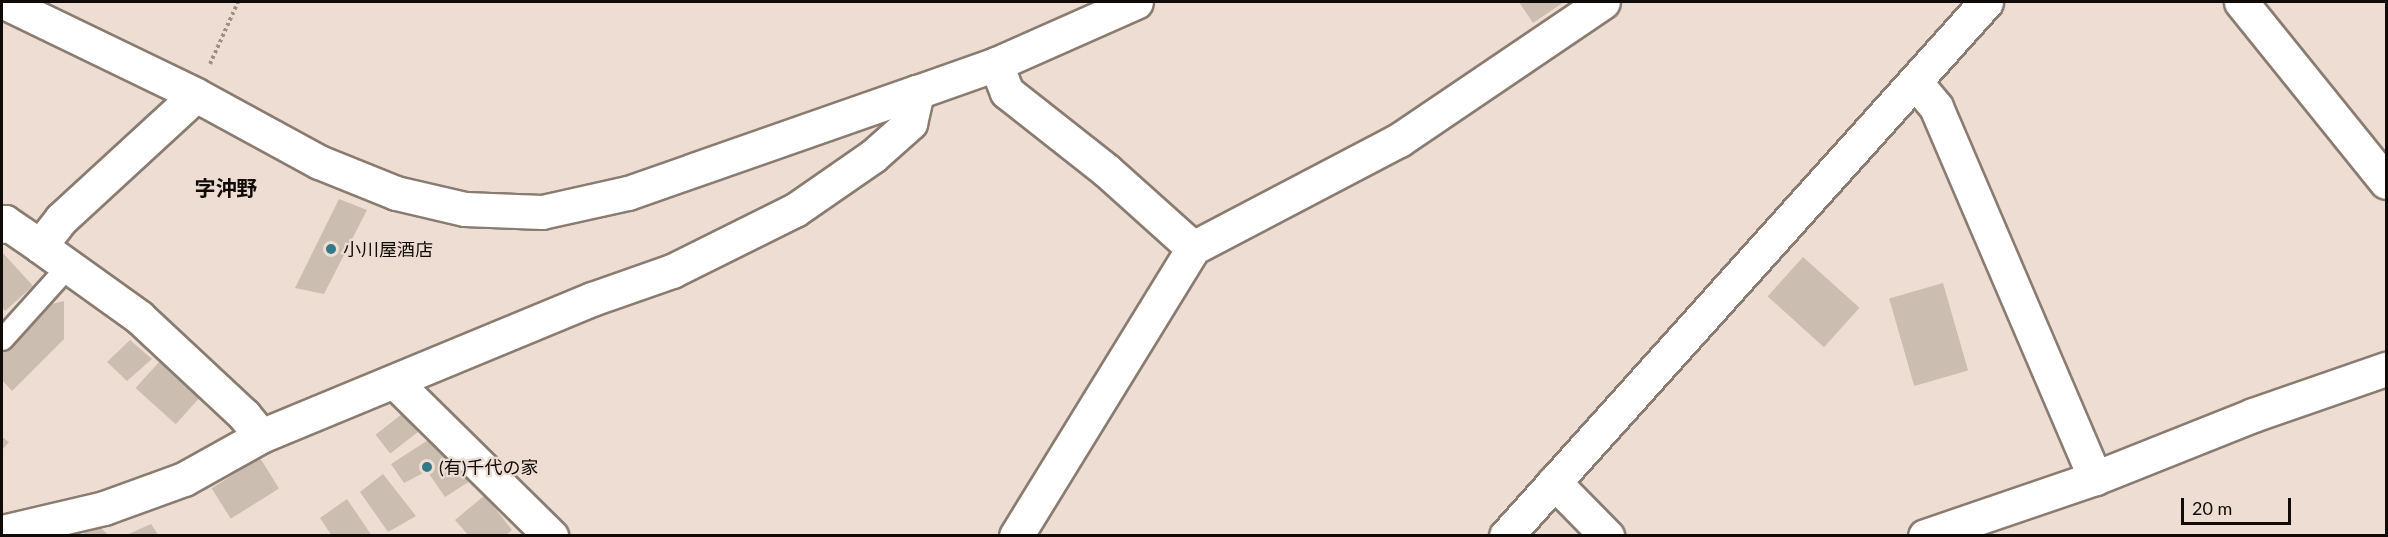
<!DOCTYPE html>
<meta charset="utf-8">
<style>
body{margin:0}
#map{position:relative;width:2388px;height:537px;overflow:hidden;background:#edddd2;font-family:Lato,"Noto Sans JP",sans-serif}
div>[style]{position:absolute}
.building>*{inset:0;background:#ccbdb1;transform-origin:0 0}
.path>*{height:4px;margin-top:-2px;transform-origin:0;background:repeating-linear-gradient(90deg,#9b8f87 0 3px,transparent 0 6px)}
.roads{filter:drop-shadow(2px 0 #8a7c71) drop-shadow(-2px 0 #8a7c71) drop-shadow(0 2px #8a7c71) drop-shadow(0 -2px #8a7c71)}
.lane>*{height:21px;margin:-10.5px;padding:0 10.5px;transform-origin:10.5px;border-radius:10.5px;background:#fff}
.street>*{height:33px;margin:-16.5px;padding:0 16.5px;transform-origin:16.5px;border-radius:16.5px;background:#fff}
.secondary>*{height:33px;margin:-16.5px;padding:0 16.5px;transform-origin:16.5px;border-radius:16.5px;background:#fff}
.dots>*{width:16px;height:16px;translate:-50% -50%;box-sizing:border-box;border:3px solid #edddd2;border-radius:50%}
span{translate:-50% -50%;white-space:nowrap;text-align:center;line-height:1.15;-webkit-text-stroke:4.5px #edddd2;paint-order:stroke}
.poi-label{font-size:18px;color:#100b07}
.left{translate:0 -50%;text-align:left}
.quarter-label{font-size:21px;color:#100b07;font-weight:700}
.frame{position:absolute;inset:0;border:3px solid #100b07;pointer-events:none}
.scale{position:absolute;left:2181px;top:498px;width:110px;height:27px;box-sizing:border-box;border:3px solid #100b07;border-top:0;padding-left:8px;font-size:18px;line-height:21px;white-space:nowrap;color:#100b07;-webkit-text-stroke:4px #edddd2;paint-order:stroke}
</style>
<div id="map">
<div class="building">
<i style="clip-path:polygon(1519px 2px,1564px 2px,1533px 23px)"></i>
<i style="clip-path:polygon(339px 199px,367px 210px,324px 294px,295px 288px)"></i>
<i style="clip-path:polygon(2px 252px,33px 286px,5px 311px,2px 307px)"></i>
<i style="left:1803px;top:257px;width:76px;height:53px;rotate:42deg"></i>
<i style="left:1943px;top:283px;width:91px;height:56px;rotate:74deg"></i>
<i style="clip-path:polygon(64px 301px,64px 339px,12px 391px,2px 380px,2px 352px,33px 323px,39px 307px)"></i>
<i style="clip-path:polygon(130px 340px,152px 359px,127px 381px,107px 362px)"></i>
<i style="left:159px;top:362px;width:54px;height:35px;rotate:42deg"></i>
<i style="left:407px;top:410px;width:24px;height:40px;rotate:52deg"></i>
<i style="clip-path:polygon(436px 435px,470px 481px,445px 497px,427px 471px,404px 483px,391px 464px)"></i>
<i style="clip-path:polygon(2px 437px,9px 442px,2px 450px)"></i>
<i style="left:260px;top:458px;width:36px;height:57px;rotate:58deg"></i>
<i style="clip-path:polygon(383px 474px,416px 516px,388px 532px,360px 492px)"></i>
<i style="clip-path:polygon(485px 495px,512px 530px,505px 536px,469px 536px,455px 520px)"></i>
<i style="clip-path:polygon(347px 499px,372px 536px,332px 536px,320px 518px)"></i>
<i style="clip-path:polygon(94px 521px,109px 536px,82px 536px)"></i>
<i style="clip-path:polygon(151px 524px,159px 536px,124px 536px)"></i>
</div>
<div class="path">
<i style="left:210px;top:64px;width:68px;rotate:-65.7deg"></i>
</div>
<div class="roads">
<div class="lane">
<i style="left:2px;top:339px;width:96px;rotate:-48deg"></i>
</div>
<div class="street">
<i style="left:2241px;top:2px;width:231px;rotate:51.1deg"></i>
<i style="left:996px;top:64px;width:30px;rotate:69deg"></i>
<i style="left:1007px;top:92px;width:126px;rotate:38.2deg"></i>
<i style="left:1106px;top:170px;width:117px;rotate:41.9deg"></i>
<i style="left:1916px;top:83px;width:31px;rotate:50deg"></i>
<i style="left:1936px;top:107px;width:404px;rotate:66.8deg"></i>
<i style="left:2px;top:226px;width:5px;rotate:-53deg"></i>
<i style="left:5px;top:222px;width:42px;rotate:34.4deg"></i>
<i style="left:40px;top:246px;width:34px;rotate:-52deg"></i>
<i style="left:61px;top:219px;width:183px;rotate:-42.6deg"></i>
<i style="left:40px;top:246px;width:122px;rotate:35.6deg"></i>
<i style="left:139px;top:317px;width:144px;rotate:43deg"></i>
<i style="left:244px;top:415px;width:27px;rotate:51deg"></i>
<i style="left:396px;top:383px;width:218px;rotate:44.6deg"></i>
<i style="left:1554px;top:482px;width:76px;rotate:45.5deg"></i>
<i style="left:2px;top:532px;width:105px;rotate:-13.2deg"></i>
<i style="left:104px;top:508px;width:85px;rotate:-19.9deg"></i>
<i style="left:184px;top:479px;width:88px;rotate:-29.2deg"></i>
<i style="left:261px;top:436px;width:358px;rotate:-22.5deg"></i>
<i style="left:592px;top:299px;width:85px;rotate:-19.3deg"></i>
<i style="left:672px;top:271px;width:137px;rotate:-26.4deg"></i>
<i style="left:795px;top:210px;width:95px;rotate:-34.7deg"></i>
<i style="left:873px;top:156px;width:50px;rotate:-41.7deg"></i>
<i style="left:910px;top:123px;width:32px;rotate:-77deg"></i>
<i style="left:1016px;top:536px;width:338px;rotate:-58.4deg"></i>
<i style="left:1193px;top:248px;width:233px;rotate:-27.7deg"></i>
<i style="left:1399px;top:140px;width:246px;rotate:-34.1deg"></i>
<i style="left:1925px;top:536px;width:180px;rotate:-18.8deg"></i>
<i style="left:2095px;top:478px;width:170px;rotate:-21.7deg"></i>
<i style="left:2253px;top:415px;width:141px;rotate:-19.1deg"></i>
</div>
<div class="secondary">
<i style="left:4px;top:2px;width:213px;rotate:25.8deg"></i>
<i style="left:196px;top:95px;width:140px;rotate:28.6deg"></i>
<i style="left:319px;top:162px;width:83px;rotate:21.9deg"></i>
<i style="left:396px;top:193px;width:71px;rotate:13.1deg"></i>
<i style="left:465px;top:209px;width:77px;rotate:2.2deg"></i>
<i style="left:542px;top:212px;width:88px;rotate:-12.5deg"></i>
<i style="left:628px;top:193px;width:306px;rotate:-19.3deg"></i>
<i style="left:917px;top:92px;width:84px;rotate:-19.5deg"></i>
<i style="left:996px;top:64px;width:153px;rotate:-23.9deg"></i>
<i style="left:1506px;top:536px;width:718px;rotate:-48.05deg"></i>
</div>
</div>
<div class="dots">
<i style="left:331px;top:249px;background:#337a86"></i>
<i style="left:427px;top:467px;background:#337a86"></i>
</div>
<div class="poi-label">
<span class="left" style="left:343px;top:249px">小川屋酒店</span>
<span class="left" style="left:439px;top:467px">(有)千代の家</span>
</div>
<div class="quarter-label">
<span style="left:226px;top:188px">字沖野</span>
</div>
<div class="frame"></div>
<div class="scale">20 m</div>
</div>
